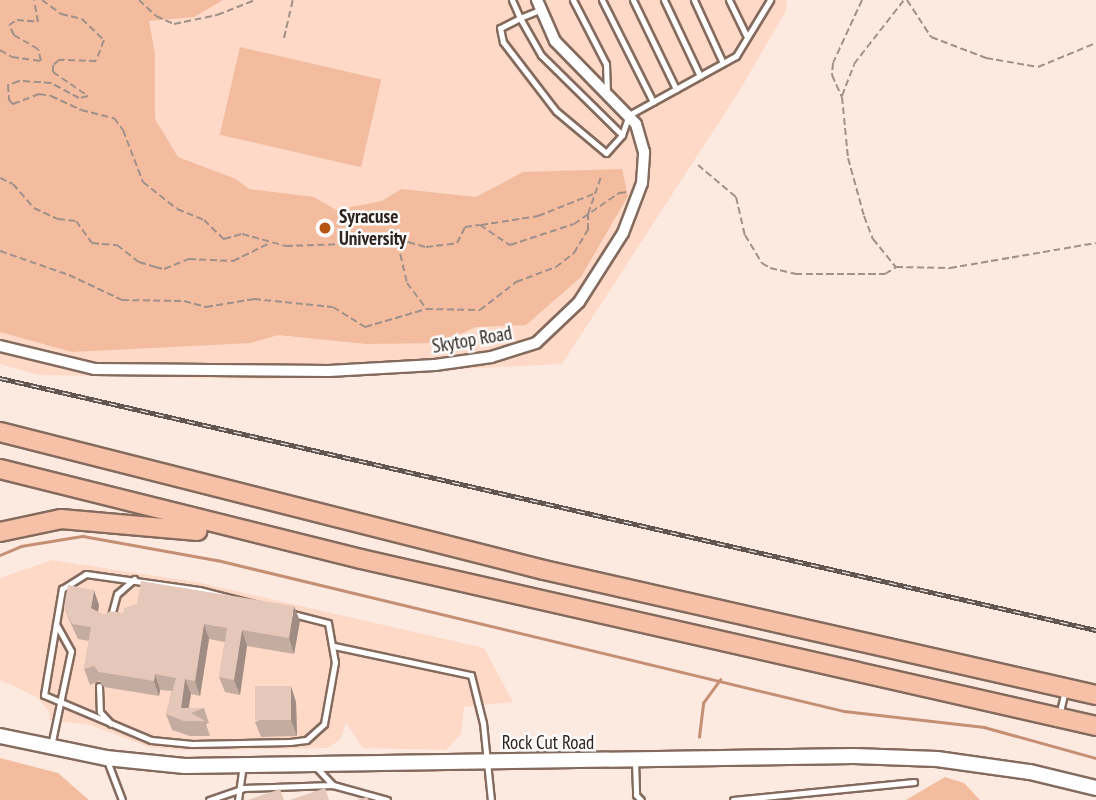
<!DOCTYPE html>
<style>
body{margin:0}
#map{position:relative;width:1096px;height:800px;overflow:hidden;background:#fceae1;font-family:"PT Sans Narrow",sans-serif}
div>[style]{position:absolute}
.built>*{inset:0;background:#fed9c7}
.green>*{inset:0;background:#f3bc9f;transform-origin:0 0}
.stream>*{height:2.5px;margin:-1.25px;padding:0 1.25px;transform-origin:1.25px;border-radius:1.25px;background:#c58f73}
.path>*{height:2px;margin-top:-1px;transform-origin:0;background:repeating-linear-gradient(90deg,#9f9189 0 7px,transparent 0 10.5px)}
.roads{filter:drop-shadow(2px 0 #846b5e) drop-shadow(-2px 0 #846b5e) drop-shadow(0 2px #846b5e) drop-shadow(0 -2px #846b5e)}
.lane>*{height:5px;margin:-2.5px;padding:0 2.5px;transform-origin:2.5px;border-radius:2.5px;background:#fff}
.street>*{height:10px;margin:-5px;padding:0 5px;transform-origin:5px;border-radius:5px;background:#fff}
.secondary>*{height:14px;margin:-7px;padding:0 7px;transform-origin:7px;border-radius:7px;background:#fff}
.highway>*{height:18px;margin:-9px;padding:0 9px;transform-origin:9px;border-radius:9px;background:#f6c1a6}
.rail>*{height:5px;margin-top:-2.5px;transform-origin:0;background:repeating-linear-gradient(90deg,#fbfbfb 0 8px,#62554f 0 16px);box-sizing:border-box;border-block:2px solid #62554f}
.wall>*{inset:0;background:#c5aca0}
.shaded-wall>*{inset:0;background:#a08c82}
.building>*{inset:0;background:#e5c8ba;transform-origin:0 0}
.dots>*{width:19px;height:19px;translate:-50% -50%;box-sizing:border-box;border:4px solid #fbfbfb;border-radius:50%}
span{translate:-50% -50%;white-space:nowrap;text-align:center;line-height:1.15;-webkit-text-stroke:5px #fbfbfb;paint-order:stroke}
.poi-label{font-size:19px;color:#2e231e;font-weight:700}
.left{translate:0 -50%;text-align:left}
.street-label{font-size:19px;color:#2e231e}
</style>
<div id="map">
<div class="built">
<i style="clip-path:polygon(0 0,787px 0,786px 11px,738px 93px,562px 364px,264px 379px,39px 375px,0 364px)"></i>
<i style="clip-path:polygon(52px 560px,201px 583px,484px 648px,513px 702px,464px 707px,461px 734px,446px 750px,363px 748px,346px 723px,340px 740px,327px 748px,182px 750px,149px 747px,90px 725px,49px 720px,49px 712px,37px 697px,0 680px,0 578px)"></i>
</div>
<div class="green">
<i style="clip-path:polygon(0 0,223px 0,194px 17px,149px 21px,155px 54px,155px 119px,178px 157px,236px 179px,249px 189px,314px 197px,336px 210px,382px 201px,401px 189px,476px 197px,523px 172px,622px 169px,628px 196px,581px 277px,526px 325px,476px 327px,440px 343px,367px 344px,278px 335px,251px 343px,72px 352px,0 332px)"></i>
<i style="left:240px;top:47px;width:145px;height:90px;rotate:13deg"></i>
<i style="clip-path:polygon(0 758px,58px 773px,89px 800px,0 800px)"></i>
<i style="clip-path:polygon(945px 777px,964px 783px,980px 800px,906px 800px)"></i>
</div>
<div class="stream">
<i style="left:0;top:555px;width:23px;rotate:-23deg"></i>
<i style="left:21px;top:546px;width:63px;rotate:-9.2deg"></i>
<i style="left:83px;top:536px;width:136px;rotate:10.2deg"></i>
<i style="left:217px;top:560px;width:645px;rotate:13.54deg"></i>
<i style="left:844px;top:711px;width:141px;rotate:6.5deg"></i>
<i style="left:984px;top:727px;width:116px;rotate:15.5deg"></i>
<i style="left:699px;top:737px;width:34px;rotate:-83deg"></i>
<i style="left:703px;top:703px;width:29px;rotate:-54deg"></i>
</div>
<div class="path">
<i style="left:42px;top:0;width:24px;rotate:36deg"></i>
<i style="left:61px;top:14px;width:22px;rotate:13deg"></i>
<i style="left:82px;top:19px;width:30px;rotate:44deg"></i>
<i style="left:104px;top:40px;width:22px;rotate:111deg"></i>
<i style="left:96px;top:61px;width:37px;rotate:-178deg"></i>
<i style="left:59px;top:60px;width:8px;rotate:140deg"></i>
<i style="left:53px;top:65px;width:7px;rotate:90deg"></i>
<i style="left:53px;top:72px;width:42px;rotate:34.4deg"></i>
<i style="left:88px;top:96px;width:9px;rotate:167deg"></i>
<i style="left:79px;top:98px;width:32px;rotate:-152deg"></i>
<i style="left:51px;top:83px;width:32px;rotate:-176deg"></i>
<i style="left:19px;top:81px;width:12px;rotate:160deg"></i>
<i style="left:8px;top:85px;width:15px;rotate:86deg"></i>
<i style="left:9px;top:100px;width:6px;rotate:45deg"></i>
<i style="left:13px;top:104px;width:28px;rotate:-21deg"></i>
<i style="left:39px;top:94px;width:12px;rotate:9deg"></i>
<i style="left:51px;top:96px;width:33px;rotate:25deg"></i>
<i style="left:81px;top:110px;width:34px;rotate:14deg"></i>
<i style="left:114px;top:118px;width:15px;rotate:53deg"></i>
<i style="left:123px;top:130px;width:56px;rotate:69deg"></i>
<i style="left:143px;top:182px;width:43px;rotate:38.5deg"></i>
<i style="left:177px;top:209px;width:29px;rotate:22deg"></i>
<i style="left:204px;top:220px;width:28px;rotate:44deg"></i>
<i style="left:224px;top:239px;width:19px;rotate:-16deg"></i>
<i style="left:242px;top:234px;width:46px;rotate:15.3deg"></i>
<i style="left:286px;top:246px;width:122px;rotate:-1.9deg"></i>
<i style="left:408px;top:242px;width:19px;rotate:16deg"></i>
<i style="left:426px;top:247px;width:31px;rotate:-7deg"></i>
<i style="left:457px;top:243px;width:18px;rotate:-63deg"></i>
<i style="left:465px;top:227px;width:15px;rotate:-8deg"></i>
<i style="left:480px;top:225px;width:36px;rotate:34deg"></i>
<i style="left:510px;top:245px;width:67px;rotate:-18.2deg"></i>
<i style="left:574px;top:224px;width:55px;rotate:-34.6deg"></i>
<i style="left:619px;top:193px;width:10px;rotate:-6deg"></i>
<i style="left:139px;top:0;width:23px;rotate:43deg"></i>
<i style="left:156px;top:16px;width:20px;rotate:24deg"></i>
<i style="left:174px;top:24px;width:44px;rotate:-11.8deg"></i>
<i style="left:217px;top:15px;width:41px;rotate:-21.5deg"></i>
<i style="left:862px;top:0;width:69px;rotate:114.7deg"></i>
<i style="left:833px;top:63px;width:12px;rotate:95deg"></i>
<i style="left:832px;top:75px;width:24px;rotate:66deg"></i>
<i style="left:842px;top:97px;width:61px;rotate:84.4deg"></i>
<i style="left:848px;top:158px;width:60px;rotate:74.6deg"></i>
<i style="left:864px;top:216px;width:25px;rotate:69deg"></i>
<i style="left:873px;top:239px;width:36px;rotate:51deg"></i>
<i style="left:896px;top:267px;width:54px;rotate:1.1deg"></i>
<i style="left:950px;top:268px;width:148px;rotate:-9.7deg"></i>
<i style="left:907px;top:0;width:44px;rotate:57deg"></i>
<i style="left:931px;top:37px;width:59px;rotate:20.9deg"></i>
<i style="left:986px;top:58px;width:53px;rotate:9.8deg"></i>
<i style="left:1038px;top:67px;width:63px;rotate:-22.5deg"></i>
<i style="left:284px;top:38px;width:39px;rotate:-77deg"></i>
<i style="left:0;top:50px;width:14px;rotate:30deg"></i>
<i style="left:12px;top:57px;width:29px;rotate:8deg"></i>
<i style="left:41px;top:61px;width:12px;rotate:-104deg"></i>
<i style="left:38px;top:49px;width:28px;rotate:-150deg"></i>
<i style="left:14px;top:35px;width:11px;rotate:-117deg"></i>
<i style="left:9px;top:25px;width:9px;rotate:-32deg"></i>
<i style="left:17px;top:20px;width:21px;rotate:5deg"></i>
<i style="left:38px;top:22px;width:22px;rotate:-100deg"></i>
<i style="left:842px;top:96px;width:34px;rotate:-69deg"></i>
<i style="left:854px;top:64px;width:81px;rotate:-52deg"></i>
<i style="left:698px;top:165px;width:50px;rotate:40.1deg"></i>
<i style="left:736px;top:197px;width:39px;rotate:77deg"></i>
<i style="left:745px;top:235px;width:33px;rotate:59deg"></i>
<i style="left:762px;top:263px;width:9px;rotate:32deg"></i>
<i style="left:770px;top:268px;width:26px;rotate:13deg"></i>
<i style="left:795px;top:274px;width:90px"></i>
<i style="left:885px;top:274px;width:13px;rotate:-32deg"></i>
<i style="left:0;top:178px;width:14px;rotate:25deg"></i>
<i style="left:13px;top:184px;width:32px;rotate:49deg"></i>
<i style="left:34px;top:208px;width:26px;rotate:25deg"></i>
<i style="left:58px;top:219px;width:18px;rotate:6deg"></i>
<i style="left:76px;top:221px;width:27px;rotate:54deg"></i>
<i style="left:92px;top:243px;width:25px;rotate:5deg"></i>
<i style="left:117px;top:245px;width:28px;rotate:38deg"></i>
<i style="left:139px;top:262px;width:17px;rotate:17deg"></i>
<i style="left:155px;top:267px;width:9px;rotate:13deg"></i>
<i style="left:164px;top:269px;width:27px;rotate:-22deg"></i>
<i style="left:189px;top:259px;width:44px;rotate:2.6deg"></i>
<i style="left:233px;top:261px;width:39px;rotate:-26deg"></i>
<i style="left:481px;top:225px;width:58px;rotate:-9deg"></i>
<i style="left:538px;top:216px;width:62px;rotate:-21.6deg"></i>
<i style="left:398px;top:244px;width:40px;rotate:77deg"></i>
<i style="left:407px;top:283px;width:31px;rotate:53deg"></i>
<i style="left:0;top:251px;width:73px;rotate:19.2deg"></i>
<i style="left:69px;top:275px;width:59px;rotate:25.3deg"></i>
<i style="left:122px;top:300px;width:62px;rotate:0.9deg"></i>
<i style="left:184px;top:301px;width:23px;rotate:15deg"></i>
<i style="left:206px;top:307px;width:49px;rotate:-9.5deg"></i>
<i style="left:254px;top:299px;width:79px;rotate:5.8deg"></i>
<i style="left:333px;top:307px;width:38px;rotate:32deg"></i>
<i style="left:365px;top:327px;width:64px;rotate:-16.4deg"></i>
<i style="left:426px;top:309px;width:54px;rotate:1.1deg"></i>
<i style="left:480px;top:310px;width:46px;rotate:-37.9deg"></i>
<i style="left:516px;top:282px;width:43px;rotate:-20.6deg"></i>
<i style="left:556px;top:267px;width:23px;rotate:-38deg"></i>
<i style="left:574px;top:253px;width:27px;rotate:-59deg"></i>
<i style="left:588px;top:230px;width:16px;rotate:-90deg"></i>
<i style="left:588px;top:214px;width:42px;rotate:-70.7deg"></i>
</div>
<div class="roads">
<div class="lane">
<i style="left:512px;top:0;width:20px;rotate:66deg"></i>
<i style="left:520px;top:18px;width:22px;rotate:153deg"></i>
<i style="left:500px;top:28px;width:14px;rotate:78deg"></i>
<i style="left:503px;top:42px;width:87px;rotate:52.5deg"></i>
<i style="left:556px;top:111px;width:65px;rotate:40deg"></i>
<i style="left:606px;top:153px;width:24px;rotate:-48deg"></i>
<i style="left:622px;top:135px;width:21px;rotate:-71deg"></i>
<i style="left:629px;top:115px;width:122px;rotate:-28.9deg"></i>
<i style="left:736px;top:56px;width:66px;rotate:-58.7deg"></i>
<i style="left:573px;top:0;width:72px;rotate:62.7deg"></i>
<i style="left:606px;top:64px;width:26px;rotate:88deg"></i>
<i style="left:602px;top:0;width:114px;rotate:63.4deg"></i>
<i style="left:633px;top:0;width:99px;rotate:64.2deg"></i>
<i style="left:664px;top:0;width:84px;rotate:64.7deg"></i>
<i style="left:694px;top:0;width:69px;rotate:65.3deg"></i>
<i style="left:729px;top:0;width:41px;rotate:64.1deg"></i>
<i style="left:542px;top:9px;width:24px;rotate:158deg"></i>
<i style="left:520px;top:18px;width:43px;rotate:60.4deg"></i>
<i style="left:541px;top:55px;width:114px;rotate:44.6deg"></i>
<i style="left:86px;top:574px;width:114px;rotate:8.1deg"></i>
<i style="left:199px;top:590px;width:133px;rotate:14.3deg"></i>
<i style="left:328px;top:623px;width:40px;rotate:80deg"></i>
<i style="left:335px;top:662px;width:63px;rotate:100.1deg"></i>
<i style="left:324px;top:724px;width:24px;rotate:138deg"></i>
<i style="left:306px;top:740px;width:16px;rotate:173deg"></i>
<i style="left:290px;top:742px;width:98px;rotate:178.8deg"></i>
<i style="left:192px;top:744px;width:41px;rotate:-174.4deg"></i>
<i style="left:151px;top:740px;width:116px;rotate:-157.2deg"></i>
<i style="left:44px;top:695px;width:108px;rotate:-80.4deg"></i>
<i style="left:62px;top:589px;width:28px;rotate:-32deg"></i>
<i style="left:111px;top:616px;width:23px;rotate:-75deg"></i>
<i style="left:117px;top:594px;width:23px;rotate:-41deg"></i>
<i style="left:334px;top:646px;width:140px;rotate:12deg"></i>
<i style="left:471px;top:675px;width:49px;rotate:76deg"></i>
<i style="left:483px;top:723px;width:77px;rotate:84.1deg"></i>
<i style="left:99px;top:686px;width:26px;rotate:88deg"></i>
<i style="left:100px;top:712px;width:16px;rotate:47deg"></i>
<i style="left:1059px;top:716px;width:26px;rotate:-77deg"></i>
<i style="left:51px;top:746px;width:97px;rotate:-78.1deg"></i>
<i style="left:71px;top:651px;width:31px;rotate:-119deg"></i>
<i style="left:106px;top:758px;width:45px;rotate:69.1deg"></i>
<i style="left:635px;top:761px;width:34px;rotate:88deg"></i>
<i style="left:636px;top:795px;width:7px;rotate:45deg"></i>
<i style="left:316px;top:767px;width:25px;rotate:47deg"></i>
<i style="left:333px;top:785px;width:56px;rotate:15.5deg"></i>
<i style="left:209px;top:800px;width:36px;rotate:-19deg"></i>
<i style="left:243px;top:788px;width:90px;rotate:-1.9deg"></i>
<i style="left:238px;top:800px;width:34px;rotate:-82deg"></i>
<i style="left:733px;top:800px;width:182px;rotate:-5.7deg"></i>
</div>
<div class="street">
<i style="left:0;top:346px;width:97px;rotate:13.7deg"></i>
<i style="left:94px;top:369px;width:235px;rotate:0.5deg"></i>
<i style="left:329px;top:371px;width:106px;rotate:-3.2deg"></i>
<i style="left:435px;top:365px;width:57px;rotate:-8.1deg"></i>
<i style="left:491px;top:357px;width:47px;rotate:-17.3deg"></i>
<i style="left:536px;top:343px;width:59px;rotate:-43.6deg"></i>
<i style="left:579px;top:302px;width:82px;rotate:-57.5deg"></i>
<i style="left:623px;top:233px;width:53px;rotate:-69.2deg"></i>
<i style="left:642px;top:183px;width:31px;rotate:-86deg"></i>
<i style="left:644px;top:152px;width:29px;rotate:-106deg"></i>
<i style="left:636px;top:124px;width:116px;rotate:-134.3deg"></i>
<i style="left:555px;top:41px;width:45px;rotate:-113.7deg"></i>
</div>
<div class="secondary">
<i style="left:0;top:736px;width:108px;rotate:11.7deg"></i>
<i style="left:106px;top:758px;width:79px;rotate:5.8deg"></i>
<i style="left:185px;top:766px;width:669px;rotate:-0.86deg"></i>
<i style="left:854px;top:756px;width:83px;rotate:2.1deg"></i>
<i style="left:937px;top:759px;width:94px;rotate:8deg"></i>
<i style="left:1030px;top:772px;width:68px;rotate:13.6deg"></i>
</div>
<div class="highway">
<i style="left:0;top:432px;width:561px;rotate:14.23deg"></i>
<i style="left:544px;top:570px;width:566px;rotate:12.76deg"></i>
<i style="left:0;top:469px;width:372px;rotate:14deg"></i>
<i style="left:361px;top:559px;width:754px;rotate:12.8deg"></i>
<i style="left:0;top:532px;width:62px;rotate:-12deg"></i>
<i style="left:61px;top:519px;width:137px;rotate:5deg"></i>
</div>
</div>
<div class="rail">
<i style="left:0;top:378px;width:1125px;rotate:12.95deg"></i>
</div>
<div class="wall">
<i style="clip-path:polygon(99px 605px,98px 612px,104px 615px,123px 613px,300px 621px,294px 654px,247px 646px,240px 695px,225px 692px,219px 677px,225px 642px,209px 639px,200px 696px,191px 694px,189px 708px,204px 708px,209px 723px,206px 724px,210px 736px,190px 736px,172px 730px,166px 714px,172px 691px,160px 690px,159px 696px,104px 687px,99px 681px,90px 685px,84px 669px,89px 641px,78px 639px,70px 622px,64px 607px)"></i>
<i style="clip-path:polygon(296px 702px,297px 736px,261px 737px,255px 722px)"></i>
</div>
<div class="shaded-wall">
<i style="clip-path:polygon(94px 590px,99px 605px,96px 623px,91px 608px)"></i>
<i style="clip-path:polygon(294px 606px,300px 621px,294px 654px,289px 638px)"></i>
<i style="clip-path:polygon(204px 624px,209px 639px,200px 696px,195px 681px)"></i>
<i style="clip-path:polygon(242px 630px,247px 646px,240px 695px,234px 680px)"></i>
<i style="clip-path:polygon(155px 674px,160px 690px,159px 696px,154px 681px)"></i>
<i style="clip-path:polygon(185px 679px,191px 694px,186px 721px,181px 708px)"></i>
<i style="clip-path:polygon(291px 686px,296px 702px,297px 736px,291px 720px)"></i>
</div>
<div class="building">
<i style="clip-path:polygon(141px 581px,294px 606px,289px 638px,242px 630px,234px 680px,219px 677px,227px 628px,204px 624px,195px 681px,185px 679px,181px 708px,204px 708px,191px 713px,205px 721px,184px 721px,166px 714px,176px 678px,155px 674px,154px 681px,99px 672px,94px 666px,84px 669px,91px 627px,72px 624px,64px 607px,68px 585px,94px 590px,91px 608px,104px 615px,110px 611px,123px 613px,124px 608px,137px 604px)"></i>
<i style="left:291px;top:686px;width:34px;height:36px;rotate:90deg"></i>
<i style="clip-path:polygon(325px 788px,329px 800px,290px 800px)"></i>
<i style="clip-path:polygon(280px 789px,284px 800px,248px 800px)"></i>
<i style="clip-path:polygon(367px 797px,369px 800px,357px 800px)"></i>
</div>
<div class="dots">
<i style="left:325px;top:228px;background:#b55511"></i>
</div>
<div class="poi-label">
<span class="left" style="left:339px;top:228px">Syracuse<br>University</span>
</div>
<div class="street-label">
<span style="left:472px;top:340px;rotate:-10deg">Skytop Road</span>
<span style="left:548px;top:743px">Rock Cut Road</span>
</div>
</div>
